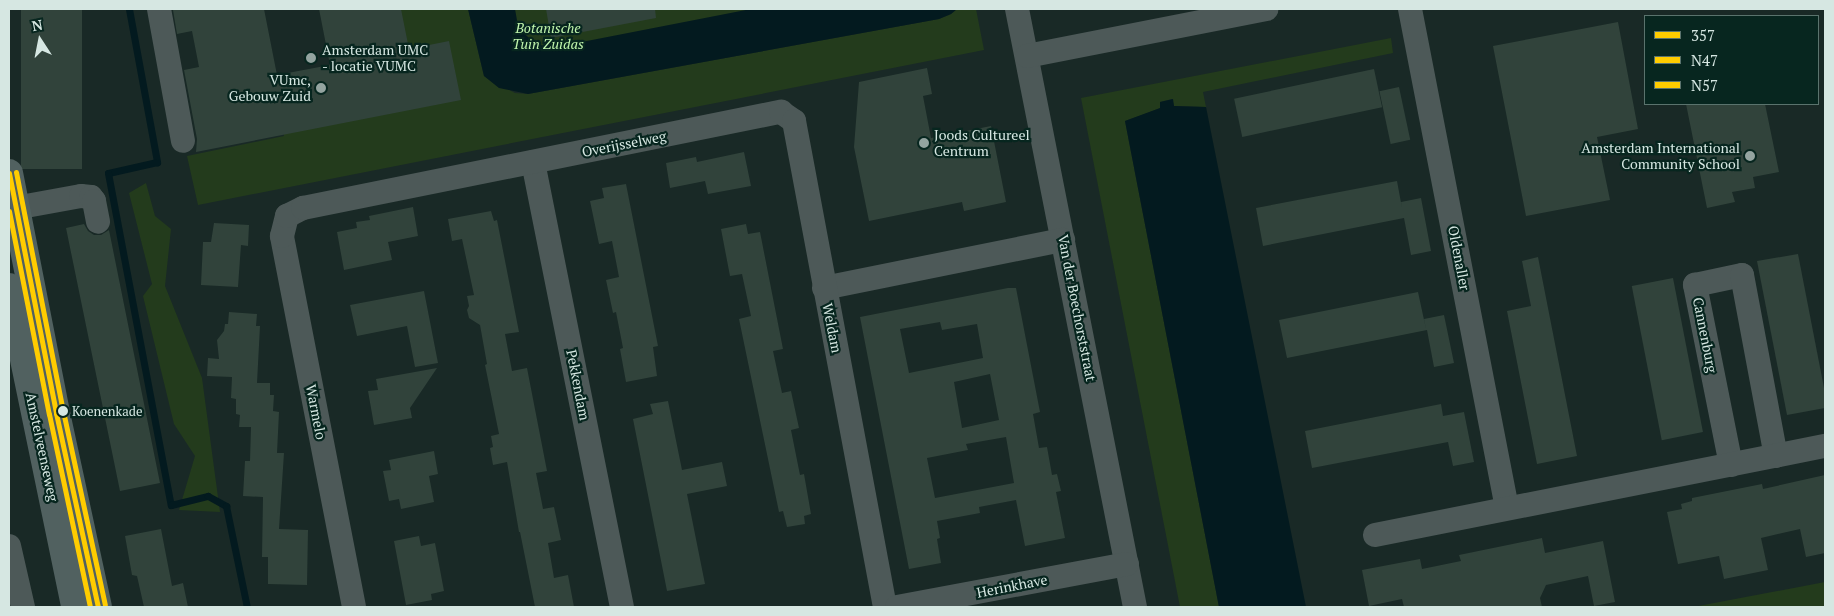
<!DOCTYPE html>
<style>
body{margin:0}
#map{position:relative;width:1834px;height:616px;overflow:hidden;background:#192926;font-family:"PT Serif",serif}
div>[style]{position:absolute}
.green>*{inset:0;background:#233b1c}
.water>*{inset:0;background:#031a1f}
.stream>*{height:7px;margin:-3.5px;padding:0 3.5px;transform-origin:3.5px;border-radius:3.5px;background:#031a1f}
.building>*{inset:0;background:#31433b;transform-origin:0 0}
.minor>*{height:24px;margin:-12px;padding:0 12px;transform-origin:12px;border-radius:12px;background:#4d5958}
.major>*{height:28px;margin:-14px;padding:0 14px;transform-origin:14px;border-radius:14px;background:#516160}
.bus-1>*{height:5px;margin:-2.5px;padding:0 2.5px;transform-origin:2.5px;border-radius:2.5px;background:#fc0}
.bus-2>*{height:5px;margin:-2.5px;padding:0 2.5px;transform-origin:2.5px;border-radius:2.5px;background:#fc0}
.bus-3>*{height:5px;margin:-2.5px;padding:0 2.5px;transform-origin:2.5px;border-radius:2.5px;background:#fc0}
.dots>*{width:14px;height:14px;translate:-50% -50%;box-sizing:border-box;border:2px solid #07261f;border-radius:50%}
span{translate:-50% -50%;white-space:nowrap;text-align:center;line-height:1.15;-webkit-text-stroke:4.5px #07261f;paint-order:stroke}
.bus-label{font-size:13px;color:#d6e7e2}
.left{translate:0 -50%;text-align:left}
.park-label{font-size:14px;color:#c1f6ad;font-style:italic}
.poi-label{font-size:14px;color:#d6e7e2}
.right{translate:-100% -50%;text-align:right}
.street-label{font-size:14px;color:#d6e7e2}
.frame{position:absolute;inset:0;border:10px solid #d6e7e2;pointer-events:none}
.legend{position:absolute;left:1644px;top:15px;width:175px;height:90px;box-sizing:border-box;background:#07261f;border:1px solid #5a736d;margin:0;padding:6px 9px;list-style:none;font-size:15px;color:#d6e7e2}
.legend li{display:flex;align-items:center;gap:10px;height:25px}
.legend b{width:25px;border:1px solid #5a736d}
.north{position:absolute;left:15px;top:15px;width:50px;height:50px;-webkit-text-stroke:4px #07261f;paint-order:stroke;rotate:349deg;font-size:14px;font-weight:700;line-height:20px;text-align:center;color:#d6e7e2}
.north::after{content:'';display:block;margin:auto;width:18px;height:22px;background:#d6e7e2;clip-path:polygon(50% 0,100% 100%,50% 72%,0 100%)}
</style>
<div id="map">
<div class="green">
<i style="clip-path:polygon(395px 9px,468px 9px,484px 76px,515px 93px,528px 94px,939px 19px,951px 14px,957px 9px,976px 9px,984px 50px,198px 205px,187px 156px,284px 136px,280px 115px,404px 51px)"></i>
<i style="clip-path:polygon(511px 9px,827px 9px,523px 67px)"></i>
<i style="clip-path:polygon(1391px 38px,1393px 53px,1203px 92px,1206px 107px,1174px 106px,1172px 99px,1160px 102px,1161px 108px,1125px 121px,1219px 607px,1180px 607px,1081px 98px)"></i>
<i style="clip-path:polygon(146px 183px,155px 216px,171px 229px,165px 286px,202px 378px,220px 512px,179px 510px,195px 456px,174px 424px,143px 296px,152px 284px,129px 193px)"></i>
<i style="clip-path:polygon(1825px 582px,1825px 607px,1693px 607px)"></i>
</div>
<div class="water">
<i style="clip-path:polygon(468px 9px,515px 9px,518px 26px,523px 33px,537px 44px,551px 48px,751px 9px,957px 9px,951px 14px,939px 19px,528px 94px,499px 88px,484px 76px)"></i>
<i style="clip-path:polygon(1173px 99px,1174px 106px,1206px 107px,1306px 607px,1219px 607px,1125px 121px,1160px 108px,1160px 102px)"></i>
</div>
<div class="stream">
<i style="left:129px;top:9px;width:156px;rotate:79.6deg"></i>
<i style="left:157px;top:162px;width:50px;rotate:167.3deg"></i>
<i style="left:108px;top:173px;width:338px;rotate:79.3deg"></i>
<i style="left:171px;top:505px;width:38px;rotate:-14deg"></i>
<i style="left:208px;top:496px;width:21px;rotate:29deg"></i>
<i style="left:226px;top:506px;width:103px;rotate:78.3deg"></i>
</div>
<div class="building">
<i style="left:21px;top:9px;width:61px;height:160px"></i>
<i style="clip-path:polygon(179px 9px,264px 9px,277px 75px,330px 65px,319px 9px,401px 9px,409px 49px,449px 41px,461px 100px,196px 152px,197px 139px,184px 70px,199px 67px,192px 31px,177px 34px,173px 10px)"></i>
<i style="clip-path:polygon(546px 9px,655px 9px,656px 18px,551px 38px)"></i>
<i style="clip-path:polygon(1618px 22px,1638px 129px,1597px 137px,1610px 200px,1526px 216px,1493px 46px)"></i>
<i style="clip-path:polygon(927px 68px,932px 94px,923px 96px,931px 138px,991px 126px,1006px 202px,964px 211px,962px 202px,869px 221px,854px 147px,859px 82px)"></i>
<i style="left:1374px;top:69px;width:39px;height:143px;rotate:78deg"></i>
<i style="left:1399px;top:87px;width:54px;height:20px;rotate:78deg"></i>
<i style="clip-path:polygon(1686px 104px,1765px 104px,1779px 172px,1753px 177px,1755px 188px,1732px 192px,1735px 202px,1707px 208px)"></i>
<i style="clip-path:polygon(744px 152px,751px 186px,708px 194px,705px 181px,670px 188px,666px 163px,696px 157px,697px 162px)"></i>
<i style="clip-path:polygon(1397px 181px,1402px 208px,1401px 202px,1421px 198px,1431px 251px,1411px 255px,1404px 218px,1263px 246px,1256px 208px)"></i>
<i style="clip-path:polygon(626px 184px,658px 346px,653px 347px,657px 376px,626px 382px,620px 349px,623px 348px,616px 312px,613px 313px,606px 280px,619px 277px,612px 241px,599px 244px,590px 201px,604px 198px,602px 188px)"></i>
<i style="clip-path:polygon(413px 207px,418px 236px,388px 242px,392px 260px,344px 270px,337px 232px,357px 228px,356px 222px,370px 220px,369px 216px)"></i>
<i style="clip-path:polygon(491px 211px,494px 221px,497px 220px,519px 332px,505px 334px,512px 371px,527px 368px,547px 471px,536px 473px,543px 509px,554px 507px,561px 540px,548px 543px,554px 578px,568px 575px,574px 607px,535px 607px,520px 532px,519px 532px,507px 462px,493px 465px,490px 448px,493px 447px,491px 436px,499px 434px,485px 365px,487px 364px,480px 325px,469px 318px,467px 310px,469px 306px,467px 296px,474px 295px,462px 239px,452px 241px,448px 219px)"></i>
<i style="clip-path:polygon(214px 223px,249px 225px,248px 246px,241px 245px,238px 287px,201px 285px,203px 242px,211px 242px)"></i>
<i style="clip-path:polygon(84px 224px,88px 231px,94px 235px,101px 235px,109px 230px,160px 483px,120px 491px,66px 228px)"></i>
<i style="clip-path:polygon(746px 224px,748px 234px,760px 232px,783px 349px,773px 351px,782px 393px,791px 391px,799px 428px,791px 430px,800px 475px,804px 474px,811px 514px,804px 516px,805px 524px,787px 527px,783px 511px,779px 512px,739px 319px,751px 316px,742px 274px,730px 276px,721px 229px)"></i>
<i style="clip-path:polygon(1798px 254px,1825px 393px,1825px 408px,1787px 415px,1757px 261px)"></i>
<i style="clip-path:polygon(1538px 257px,1577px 456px,1537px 464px,1507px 311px,1531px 306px,1522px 261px)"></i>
<i style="left:1673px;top:278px;width:157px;height:42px;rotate:79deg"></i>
<i style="clip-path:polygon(evenodd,1008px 288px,1016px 288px,1040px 412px,1033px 414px,1039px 448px,1047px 447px,1052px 475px,1057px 474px,1061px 491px,1056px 492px,1065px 538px,1025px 546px,1016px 500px,979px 507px,980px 513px,937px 521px,940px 538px,937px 539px,941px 563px,909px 569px,860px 317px,1008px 288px,940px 322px,942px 330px,977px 324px,983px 358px,909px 373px,900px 329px,940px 322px,1008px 288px,990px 374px,999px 420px,962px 428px,954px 382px,990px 374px,1008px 288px,1006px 437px,1014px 483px,935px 498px,927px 458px,968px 450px,966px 444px,1006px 437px)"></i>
<i style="clip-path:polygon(424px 291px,438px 363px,415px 367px,407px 326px,357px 336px,350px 305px)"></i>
<i style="clip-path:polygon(1418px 292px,1426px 329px,1424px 319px,1444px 315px,1454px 363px,1434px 367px,1427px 330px,1287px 358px,1279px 320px)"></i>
<i style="clip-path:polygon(229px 312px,257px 314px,256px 326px,260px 326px,257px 383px,270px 383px,270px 395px,274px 395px,273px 411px,279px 412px,277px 453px,284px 453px,279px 529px,308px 530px,307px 585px,268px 584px,268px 557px,262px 557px,263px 497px,243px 496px,245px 461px,250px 461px,251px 427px,239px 427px,240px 415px,236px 414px,236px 399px,231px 398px,232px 377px,207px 376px,208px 358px,219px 359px,217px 340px,224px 331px,225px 324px,228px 324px)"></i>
<i style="clip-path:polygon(437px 368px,410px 408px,412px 418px,374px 425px,368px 391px,378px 390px,376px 379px)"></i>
<i style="clip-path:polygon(668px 401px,682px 470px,722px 462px,727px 486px,687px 494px,705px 584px,667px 591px,633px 419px,653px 414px,650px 404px)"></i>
<i style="clip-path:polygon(1441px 404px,1443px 416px,1464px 412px,1474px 462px,1453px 466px,1448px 442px,1312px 468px,1305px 431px)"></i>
<i style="clip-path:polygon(434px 451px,438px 474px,429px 476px,434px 502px,401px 509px,399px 499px,389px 501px,383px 471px,391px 470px,389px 460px)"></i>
<i style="clip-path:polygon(1825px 475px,1825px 553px,1806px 557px,1800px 529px,1761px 538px,1768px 570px,1724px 579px,1719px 556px,1678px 564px,1667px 512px,1682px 509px,1681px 504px,1692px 501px,1692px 498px,1762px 484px,1763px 489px)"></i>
<i style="clip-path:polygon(161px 529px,172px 586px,183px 583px,188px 607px,144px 607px,137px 576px,132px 575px,125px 536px)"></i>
<i style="clip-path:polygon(419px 536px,421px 546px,435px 543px,444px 591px,431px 594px,432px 600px,406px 605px,394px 541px)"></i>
<i style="clip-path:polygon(1542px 538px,1545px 553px,1603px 541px,1615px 602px,1594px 606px,1588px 576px,1546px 585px,1540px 598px,1542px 607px,1404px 607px,1402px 599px,1369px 606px,1362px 570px,1420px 559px,1422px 569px,1461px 561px,1459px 555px)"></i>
</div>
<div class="minor">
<i style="left:159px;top:9px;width:134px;rotate:79.7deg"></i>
<i style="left:1017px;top:9px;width:610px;rotate:78.84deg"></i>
<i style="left:1410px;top:9px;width:508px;rotate:79deg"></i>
<i style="left:1027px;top:56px;width:244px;rotate:-11.1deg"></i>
<i style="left:533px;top:162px;width:454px;rotate:78.7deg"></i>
<i style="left:15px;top:208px;width:67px;rotate:-10.3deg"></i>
<i style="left:81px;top:196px;width:10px;rotate:6deg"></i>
<i style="left:91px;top:197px;width:5px;rotate:53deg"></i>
<i style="left:94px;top:201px;width:21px;rotate:79deg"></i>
<i style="left:824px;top:288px;width:244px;rotate:-11.4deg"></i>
<i style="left:1731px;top:465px;width:184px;rotate:-101.3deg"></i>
<i style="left:1695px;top:285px;width:48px;rotate:-12deg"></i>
<i style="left:1742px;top:275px;width:184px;rotate:79.4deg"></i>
<i style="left:1375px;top:535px;width:459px;rotate:-11.2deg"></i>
<i style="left:9px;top:546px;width:63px;rotate:77.1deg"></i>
<i style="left:354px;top:607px;width:378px;rotate:-101deg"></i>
<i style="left:282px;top:236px;width:21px;rotate:-76deg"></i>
<i style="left:287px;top:216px;width:18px;rotate:-27deg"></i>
<i style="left:303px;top:208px;width:488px;rotate:-11.4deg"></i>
<i style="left:781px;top:112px;width:16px;rotate:35deg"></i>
<i style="left:794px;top:121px;width:494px;rotate:79.4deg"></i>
<i style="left:897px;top:607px;width:234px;rotate:-10.6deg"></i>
</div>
<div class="major">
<i style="left:9px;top:173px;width:245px;rotate:78.9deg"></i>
<i style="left:56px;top:413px;width:198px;rotate:77.8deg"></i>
<i style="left:9px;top:287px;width:327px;rotate:78.3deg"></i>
</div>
<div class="bus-1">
<i style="left:9px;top:173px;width:245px;rotate:78.9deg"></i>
<i style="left:56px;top:413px;width:198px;rotate:77.8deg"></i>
</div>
<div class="bus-2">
<i style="left:9px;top:211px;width:207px;rotate:78.9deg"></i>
<i style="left:49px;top:414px;width:197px;rotate:78deg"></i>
</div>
<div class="bus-3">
<i style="left:16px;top:172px;width:244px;rotate:78.9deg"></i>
<i style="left:63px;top:411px;width:198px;rotate:77.8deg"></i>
</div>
<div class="dots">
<i style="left:311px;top:58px;background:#94a4a0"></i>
<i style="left:321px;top:88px;background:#94a4a0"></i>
<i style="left:924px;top:143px;background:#94a4a0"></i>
<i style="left:1750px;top:156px;background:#94a4a0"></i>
<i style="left:63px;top:411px;background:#d6e7e2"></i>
</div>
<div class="bus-label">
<span class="left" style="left:72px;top:411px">Koenenkade</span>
</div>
<div class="park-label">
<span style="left:548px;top:36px">Botanische<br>Tuin Zuidas</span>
</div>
<div class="poi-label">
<span class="left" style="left:322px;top:58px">Amsterdam UMC<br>- locatie VUMC</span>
<span class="right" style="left:311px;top:88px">VUmc,<br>Gebouw Zuid</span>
<span class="left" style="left:934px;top:143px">Joods Cultureel<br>Centrum</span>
<span class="right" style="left:1740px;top:156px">Amsterdam International<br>Community School</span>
</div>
<div class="street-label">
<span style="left:624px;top:144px;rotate:-11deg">Overijsselweg</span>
<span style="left:1459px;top:258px;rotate:79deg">Oldenaller</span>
<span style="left:1077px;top:308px;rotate:79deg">Van der Boechorststraat</span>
<span style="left:832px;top:328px;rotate:79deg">Weldam</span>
<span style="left:1705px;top:335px;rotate:79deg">Cannenburg</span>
<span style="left:578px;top:385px;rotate:79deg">Pekkendam</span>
<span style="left:316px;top:412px;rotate:79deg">Warmelo</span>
<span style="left:42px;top:447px;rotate:78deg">Amstelveenseweg</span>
<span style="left:1012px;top:586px;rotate:-11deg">Herinkhave</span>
</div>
<div class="frame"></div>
<ul class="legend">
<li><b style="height:6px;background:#fc0"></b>357</li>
<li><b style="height:6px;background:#fc0"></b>N47</li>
<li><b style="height:6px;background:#fc0"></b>N57</li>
</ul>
<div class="north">N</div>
</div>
